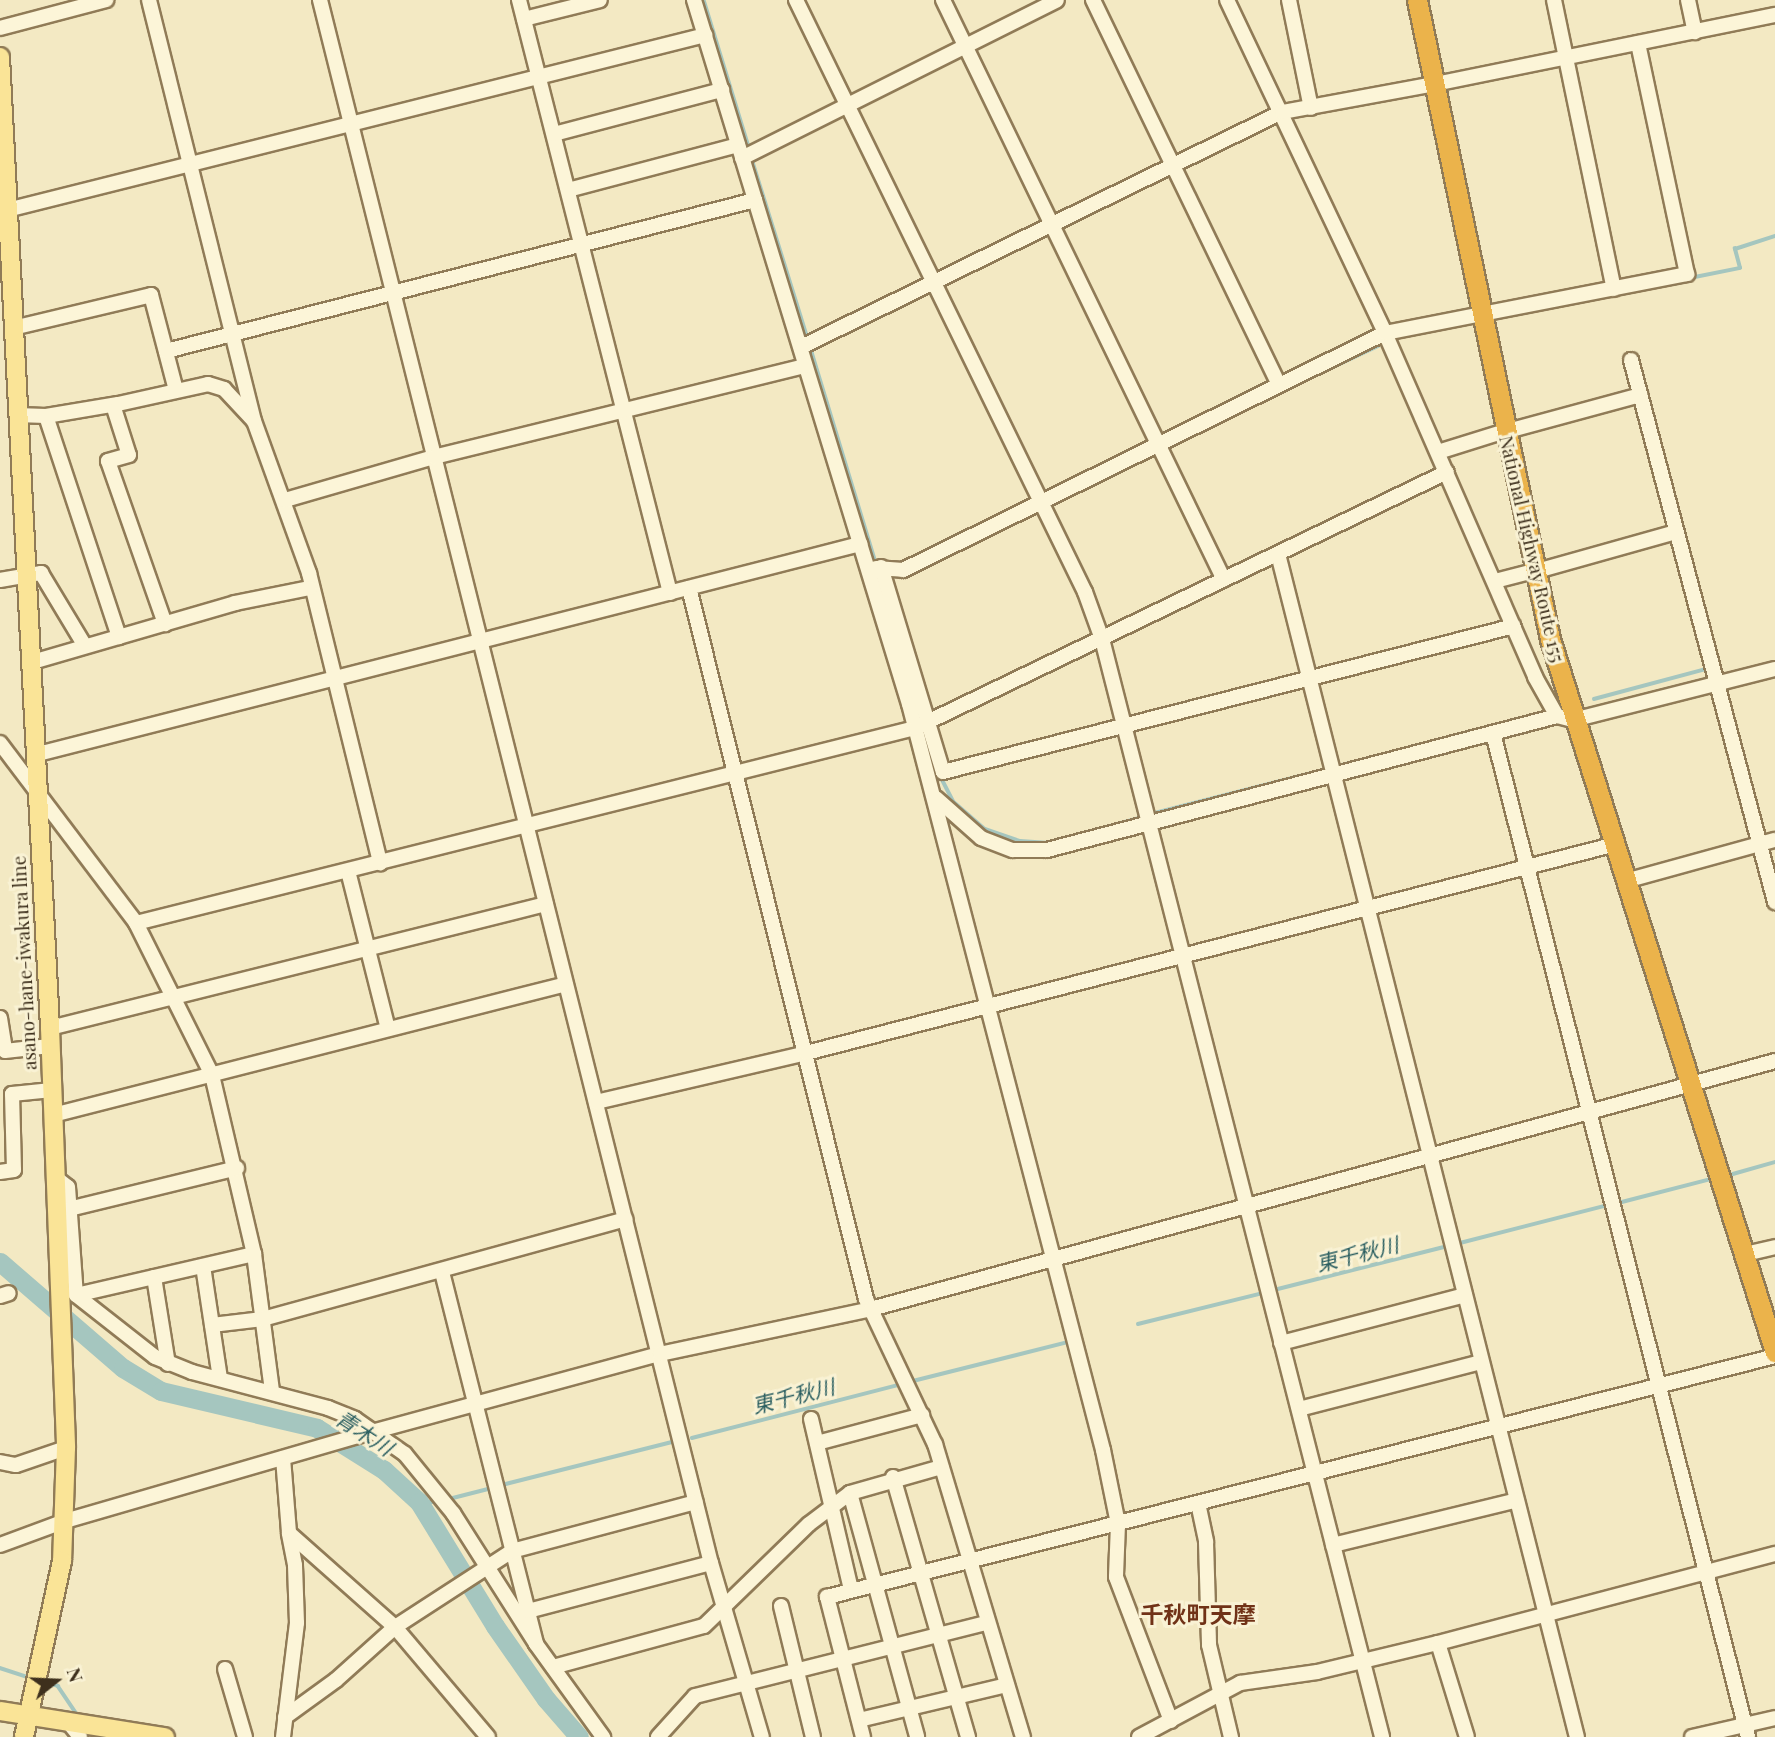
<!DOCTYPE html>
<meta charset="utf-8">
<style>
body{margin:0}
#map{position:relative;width:1775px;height:1737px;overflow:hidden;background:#f3e9c3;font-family:"Playfair Display","Noto Sans JP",serif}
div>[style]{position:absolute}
.stream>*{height:3.5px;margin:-1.75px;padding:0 1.75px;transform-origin:1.75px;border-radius:1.75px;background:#a5c6bf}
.river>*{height:19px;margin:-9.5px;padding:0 9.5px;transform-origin:9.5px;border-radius:9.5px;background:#a5c6bf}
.roads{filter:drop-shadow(2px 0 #907b57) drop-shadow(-2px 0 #907b57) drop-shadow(0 2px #907b57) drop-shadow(0 -2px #907b57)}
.minor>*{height:14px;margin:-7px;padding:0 7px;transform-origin:7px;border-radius:7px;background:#fcf5d8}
.major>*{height:18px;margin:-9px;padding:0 9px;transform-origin:9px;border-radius:9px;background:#fae497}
.highway>*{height:19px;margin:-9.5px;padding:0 9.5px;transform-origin:9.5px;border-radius:9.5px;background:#ebb34b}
span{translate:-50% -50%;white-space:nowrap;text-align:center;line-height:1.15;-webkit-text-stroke:6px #f9f2d4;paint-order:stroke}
.street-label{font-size:19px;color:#3e301d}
.water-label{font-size:21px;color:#2a5e60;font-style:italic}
.quarter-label{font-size:23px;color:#703217;font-weight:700}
.north{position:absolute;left:21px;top:1646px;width:70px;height:70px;-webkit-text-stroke:5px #f9f2d4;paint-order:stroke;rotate:72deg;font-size:19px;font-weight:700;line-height:28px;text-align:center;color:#3e301d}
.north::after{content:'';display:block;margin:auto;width:24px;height:32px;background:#3e301d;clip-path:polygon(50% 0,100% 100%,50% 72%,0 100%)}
</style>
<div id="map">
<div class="stream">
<i style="left:704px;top:0;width:154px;rotate:73deg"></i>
<i style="left:752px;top:159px;width:189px;rotate:72.7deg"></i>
<i style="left:1690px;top:278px;width:51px;rotate:-11.3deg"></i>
<i style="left:1740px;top:268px;width:20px;rotate:-105deg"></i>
<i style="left:1735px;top:249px;width:42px;rotate:-18deg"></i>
<i style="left:811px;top:349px;width:220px;rotate:73.1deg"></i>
<i style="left:1295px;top:385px;width:92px;rotate:-25.2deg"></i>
<i style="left:1594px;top:699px;width:116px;rotate:-15deg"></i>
<i style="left:1338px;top:766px;width:49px;rotate:-14deg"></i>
<i style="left:941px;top:777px;width:28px;rotate:63deg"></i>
<i style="left:954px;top:802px;width:41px;rotate:41.1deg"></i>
<i style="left:985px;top:829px;width:37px;rotate:19deg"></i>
<i style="left:1020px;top:841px;width:29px;rotate:4deg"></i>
<i style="left:1155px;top:813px;width:179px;rotate:-14.3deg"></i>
<i style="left:1100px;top:829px;width:44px;rotate:-15.9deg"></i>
<i style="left:1733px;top:1174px;width:44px;rotate:-15.9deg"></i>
<i style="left:1622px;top:1202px;width:92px;rotate:-14.5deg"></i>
<i style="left:1460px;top:1243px;width:153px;rotate:-14.4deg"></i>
<i style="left:1274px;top:1290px;width:179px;rotate:-14.2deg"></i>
<i style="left:1138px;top:1324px;width:129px;rotate:-13.9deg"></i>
<i style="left:913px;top:1381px;width:160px;rotate:-14.1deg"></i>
<i style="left:692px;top:1438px;width:217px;rotate:-14.4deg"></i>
<i style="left:502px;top:1485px;width:175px;rotate:-14.2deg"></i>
<i style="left:449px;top:1499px;width:44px;rotate:-14.3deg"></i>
<i style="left:419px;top:1502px;width:19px"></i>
<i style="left:0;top:1668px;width:33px;rotate:18deg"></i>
<i style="left:42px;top:1681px;width:17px;rotate:17deg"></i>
<i style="left:58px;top:1686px;width:32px;rotate:56deg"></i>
</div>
<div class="river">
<i style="left:0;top:1262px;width:162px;rotate:40.8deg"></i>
<i style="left:123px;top:1368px;width:44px;rotate:31.2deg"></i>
<i style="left:161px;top:1391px;width:160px;rotate:13.3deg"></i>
<i style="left:317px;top:1428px;width:79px;rotate:32.1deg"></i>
<i style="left:384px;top:1470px;width:47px;rotate:42.4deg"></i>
<i style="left:419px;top:1502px;width:145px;rotate:58.5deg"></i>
<i style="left:495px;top:1626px;width:89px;rotate:55.1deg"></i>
<i style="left:546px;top:1699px;width:50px;rotate:49deg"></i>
</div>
<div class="roads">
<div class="minor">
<i style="left:149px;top:0;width:434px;rotate:76deg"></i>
<i style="left:254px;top:421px;width:162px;rotate:70.1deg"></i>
<i style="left:309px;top:573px;width:299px;rotate:76.2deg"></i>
<i style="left:320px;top:0;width:1611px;rotate:75.96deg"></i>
<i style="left:711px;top:1563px;width:181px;rotate:73.7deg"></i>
<i style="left:519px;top:0;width:612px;rotate:75.71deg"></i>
<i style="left:694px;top:0;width:736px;rotate:73.02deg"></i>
<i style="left:909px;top:704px;width:771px;rotate:75.42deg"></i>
<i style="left:1103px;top:1450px;width:76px;rotate:78.5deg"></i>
<i style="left:1118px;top:1524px;width:53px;rotate:92.2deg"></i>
<i style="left:1116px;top:1577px;width:154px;rotate:69.1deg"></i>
<i style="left:796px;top:0;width:659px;rotate:63.98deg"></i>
<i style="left:1085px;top:592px;width:50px;rotate:70.1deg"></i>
<i style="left:1102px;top:639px;width:1133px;rotate:75.69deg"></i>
<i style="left:943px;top:0;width:644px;rotate:64.15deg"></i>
<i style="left:1093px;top:0;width:427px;rotate:64.2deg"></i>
<i style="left:1227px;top:0;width:369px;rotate:64.6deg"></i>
<i style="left:1385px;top:333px;width:375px;rotate:66.4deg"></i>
<i style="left:1535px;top:677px;width:45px;rotate:60.6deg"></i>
<i style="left:1557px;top:716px;width:16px;rotate:14deg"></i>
<i style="left:1573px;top:720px;width:208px;rotate:-14.2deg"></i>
<i style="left:1289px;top:0;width:110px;rotate:78.5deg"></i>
<i style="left:1554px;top:0;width:295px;rotate:78.3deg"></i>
<i style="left:1688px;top:0;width:33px;rotate:78deg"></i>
<i style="left:524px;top:19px;width:78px;rotate:-14deg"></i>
<i style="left:0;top:28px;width:110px;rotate:-14.8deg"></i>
<i style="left:1445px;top:82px;width:337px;rotate:-11.5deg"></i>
<i style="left:554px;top:134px;width:174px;rotate:-14.7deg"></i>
<i style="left:742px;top:158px;width:352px;rotate:-26.6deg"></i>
<i style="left:568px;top:190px;width:176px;rotate:-14.8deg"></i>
<i style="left:7px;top:210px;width:720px;rotate:-14.07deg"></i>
<i style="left:1492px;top:312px;width:199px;rotate:-11deg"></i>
<i style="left:1687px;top:274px;width:236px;rotate:-102deg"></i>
<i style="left:13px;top:328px;width:142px;rotate:-13.4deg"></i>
<i style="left:151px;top:295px;width:98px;rotate:75.3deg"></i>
<i style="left:801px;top:347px;width:535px;rotate:-26.04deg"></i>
<i style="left:1282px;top:112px;width:155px;rotate:-10.4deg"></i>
<i style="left:166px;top:351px;width:608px;rotate:-14.38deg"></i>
<i style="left:1631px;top:360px;width:561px;rotate:75.12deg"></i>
<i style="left:113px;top:405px;width:52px;rotate:72.3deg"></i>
<i style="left:129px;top:455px;width:22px;rotate:164deg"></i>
<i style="left:108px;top:461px;width:173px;rotate:70.7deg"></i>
<i style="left:17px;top:415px;width:29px;rotate:2deg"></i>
<i style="left:46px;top:416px;width:73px;rotate:-9.5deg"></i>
<i style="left:118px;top:404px;width:92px;rotate:-12.5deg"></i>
<i style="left:208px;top:384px;width:17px;rotate:17deg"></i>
<i style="left:224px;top:389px;width:42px;rotate:46.9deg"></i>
<i style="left:46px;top:416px;width:233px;rotate:71.7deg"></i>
<i style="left:1515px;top:429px;width:130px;rotate:-15.2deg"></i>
<i style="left:1438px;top:452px;width:70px;rotate:-17.4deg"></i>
<i style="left:285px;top:500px;width:155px;rotate:-16.1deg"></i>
<i style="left:434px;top:457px;width:382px;rotate:-13.8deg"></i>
<i style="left:1278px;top:554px;width:1220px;rotate:75.82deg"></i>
<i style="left:881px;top:567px;width:214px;rotate:73.2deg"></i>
<i style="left:943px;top:772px;width:589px;rotate:-14.34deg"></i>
<i style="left:876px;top:568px;width:27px;rotate:4deg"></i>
<i style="left:903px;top:570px;width:537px;rotate:-26.18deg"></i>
<i style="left:1385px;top:333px;width:99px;rotate:-11.1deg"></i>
<i style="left:1544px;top:569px;width:137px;rotate:-15.7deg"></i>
<i style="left:0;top:580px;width:42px;rotate:-9.7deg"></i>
<i style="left:41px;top:573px;width:85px;rotate:58.9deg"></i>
<i style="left:1495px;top:581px;width:40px;rotate:-14.4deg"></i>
<i style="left:689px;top:588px;width:733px;rotate:76.02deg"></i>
<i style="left:866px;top:1299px;width:161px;rotate:64.6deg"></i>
<i style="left:935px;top:1444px;width:306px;rotate:73.3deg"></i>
<i style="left:29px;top:663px;width:215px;rotate:-16.2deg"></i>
<i style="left:235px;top:603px;width:76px;rotate:-11.3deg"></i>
<i style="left:1493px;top:733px;width:1036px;rotate:75.75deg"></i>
<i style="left:0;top:743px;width:226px;rotate:52.9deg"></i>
<i style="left:136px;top:923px;width:170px;rotate:63.4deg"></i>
<i style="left:212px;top:1075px;width:184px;rotate:76.8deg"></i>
<i style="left:254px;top:1254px;width:137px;rotate:82.5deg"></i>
<i style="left:34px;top:755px;width:853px;rotate:-14.33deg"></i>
<i style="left:936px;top:798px;width:60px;rotate:41.6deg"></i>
<i style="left:981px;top:838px;width:34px;rotate:21deg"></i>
<i style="left:1013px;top:850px;width:34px"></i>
<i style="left:1047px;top:850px;width:527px;rotate:-14.72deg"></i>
<i style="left:348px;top:871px;width:163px;rotate:75.8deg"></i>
<i style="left:1633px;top:879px;width:147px;rotate:-15.4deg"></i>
<i style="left:136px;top:923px;width:803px;rotate:-14.05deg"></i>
<i style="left:915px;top:728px;width:590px;rotate:-25.7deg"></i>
<i style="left:0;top:1018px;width:33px;rotate:81deg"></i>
<i style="left:5px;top:1051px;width:45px;rotate:-6.3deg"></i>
<i style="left:50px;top:1028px;width:511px;rotate:-14.04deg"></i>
<i style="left:596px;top:1102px;width:216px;rotate:-13.1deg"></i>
<i style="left:806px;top:1053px;width:832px;rotate:-14.47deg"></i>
<i style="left:53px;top:1115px;width:529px;rotate:-14.32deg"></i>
<i style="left:0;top:1172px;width:14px;rotate:-8deg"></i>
<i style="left:14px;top:1170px;width:76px;rotate:-91.5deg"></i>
<i style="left:12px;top:1094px;width:40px;rotate:-5.7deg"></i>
<i style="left:55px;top:1177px;width:16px;rotate:38deg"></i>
<i style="left:68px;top:1187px;width:108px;rotate:85.8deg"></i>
<i style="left:76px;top:1295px;width:100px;rotate:38.1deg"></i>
<i style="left:155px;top:1357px;width:40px;rotate:22deg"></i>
<i style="left:192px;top:1372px;width:141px;rotate:14.8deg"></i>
<i style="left:328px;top:1408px;width:29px;rotate:22deg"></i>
<i style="left:355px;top:1419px;width:61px;rotate:35deg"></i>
<i style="left:405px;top:1454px;width:76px;rotate:50.9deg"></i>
<i style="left:453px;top:1513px;width:155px;rotate:57.6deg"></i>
<i style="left:69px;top:1209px;width:173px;rotate:-13.7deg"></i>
<i style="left:1745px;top:1254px;width:31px;rotate:-13deg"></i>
<i style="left:203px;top:1266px;width:113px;rotate:81.4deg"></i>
<i style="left:442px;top:1272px;width:384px;rotate:75.8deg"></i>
<i style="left:536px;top:1644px;width:115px;rotate:54.2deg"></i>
<i style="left:154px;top:1277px;width:88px;rotate:80.9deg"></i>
<i style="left:76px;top:1295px;width:183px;rotate:-13deg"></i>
<i style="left:0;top:1296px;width:9px;rotate:-18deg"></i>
<i style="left:212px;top:1325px;width:51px;rotate:-6.7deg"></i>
<i style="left:263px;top:1319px;width:376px;rotate:-15.4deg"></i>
<i style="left:1281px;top:1343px;width:190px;rotate:-14.6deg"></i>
<i style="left:1299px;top:1409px;width:188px;rotate:-14.5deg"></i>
<i style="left:811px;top:1419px;width:175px;rotate:76.8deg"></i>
<i style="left:817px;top:1443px;width:109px;rotate:-14.9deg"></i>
<i style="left:283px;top:1458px;width:75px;rotate:85.4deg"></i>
<i style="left:289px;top:1533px;width:142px;rotate:41.6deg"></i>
<i style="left:395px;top:1627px;width:144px;rotate:49.8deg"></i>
<i style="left:0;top:1462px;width:16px;rotate:11deg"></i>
<i style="left:16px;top:1465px;width:53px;rotate:-18.8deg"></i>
<i style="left:893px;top:1477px;width:271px;rotate:73.9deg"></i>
<i style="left:850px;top:1493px;width:253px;rotate:74.6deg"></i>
<i style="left:1198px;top:1503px;width:40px;rotate:78deg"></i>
<i style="left:1206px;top:1542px;width:103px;rotate:88.3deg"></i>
<i style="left:1209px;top:1645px;width:95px;rotate:76.6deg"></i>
<i style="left:0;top:1545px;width:69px;rotate:-20.3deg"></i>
<i style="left:65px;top:1521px;width:320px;rotate:-16.2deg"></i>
<i style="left:372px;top:1432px;width:298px;rotate:-15.2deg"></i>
<i style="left:660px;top:1354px;width:216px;rotate:-12deg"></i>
<i style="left:871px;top:1309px;width:937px;rotate:-15.34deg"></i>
<i style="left:1333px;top:1545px;width:189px;rotate:-13.7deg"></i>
<i style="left:781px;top:1606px;width:135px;rotate:76.3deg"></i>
<i style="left:528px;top:1611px;width:189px;rotate:-14.7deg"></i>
<i style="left:1438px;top:1643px;width:98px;rotate:72.9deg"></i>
<i style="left:553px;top:1667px;width:156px;rotate:-15.2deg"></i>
<i style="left:704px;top:1626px;width:146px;rotate:-44.2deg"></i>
<i style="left:809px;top:1524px;width:51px;rotate:-37.1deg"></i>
<i style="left:850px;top:1493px;width:95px;rotate:-15.9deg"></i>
<i style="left:225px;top:1669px;width:71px;rotate:73.6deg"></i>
<i style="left:285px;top:1717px;width:63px;rotate:-36deg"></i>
<i style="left:336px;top:1680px;width:79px;rotate:-41.9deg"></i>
<i style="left:395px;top:1627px;width:140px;rotate:-33deg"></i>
<i style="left:512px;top:1551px;width:190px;rotate:-14.9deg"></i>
<i style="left:859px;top:1720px;width:152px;rotate:-13.3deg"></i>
<i style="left:68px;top:1722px;width:19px;rotate:51deg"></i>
<i style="left:283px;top:1737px;width:115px;rotate:-83deg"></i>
<i style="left:297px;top:1623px;width:58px;rotate:-92deg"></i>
<i style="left:295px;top:1565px;width:33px;rotate:-101deg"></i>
<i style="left:658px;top:1737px;width:55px;rotate:-47.9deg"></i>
<i style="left:695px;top:1696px;width:300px;rotate:-14.1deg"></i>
<i style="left:863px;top:1737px;width:145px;rotate:-104.4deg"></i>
<i style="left:827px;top:1597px;width:978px;rotate:-14.26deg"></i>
<i style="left:1139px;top:1737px;width:115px;rotate:-28.1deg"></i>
<i style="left:1240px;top:1683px;width:78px;rotate:-8.1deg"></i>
<i style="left:1317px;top:1672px;width:124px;rotate:-13.5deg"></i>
<i style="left:1438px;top:1643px;width:349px;rotate:-14.8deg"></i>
<i style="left:1692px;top:1737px;width:85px;rotate:-12.9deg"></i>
</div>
<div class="major">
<i style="left:0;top:57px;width:972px;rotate:87.05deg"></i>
<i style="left:50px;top:1028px;width:420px;rotate:87.8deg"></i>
<i style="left:66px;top:1448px;width:113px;rotate:92deg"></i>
<i style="left:62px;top:1561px;width:180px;rotate:102.2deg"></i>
<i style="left:0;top:1711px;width:167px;rotate:9deg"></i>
</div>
<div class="highway">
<i style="left:1417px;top:0;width:653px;rotate:78.24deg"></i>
<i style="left:1550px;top:639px;width:748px;rotate:72.49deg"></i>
</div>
</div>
<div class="street-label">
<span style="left:1532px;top:549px;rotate:77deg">National Highway Route 155</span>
<span style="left:24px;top:963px;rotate:-93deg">asano-hane-iwakura line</span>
</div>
<div class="water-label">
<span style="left:1357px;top:1253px;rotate:-14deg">東千秋川</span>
<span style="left:793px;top:1395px;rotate:-14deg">東千秋川</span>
<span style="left:365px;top:1432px;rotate:33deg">青木川</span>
</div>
<div class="quarter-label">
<span style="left:1198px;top:1614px">千秋町天摩</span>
</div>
<div class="north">N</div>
</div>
